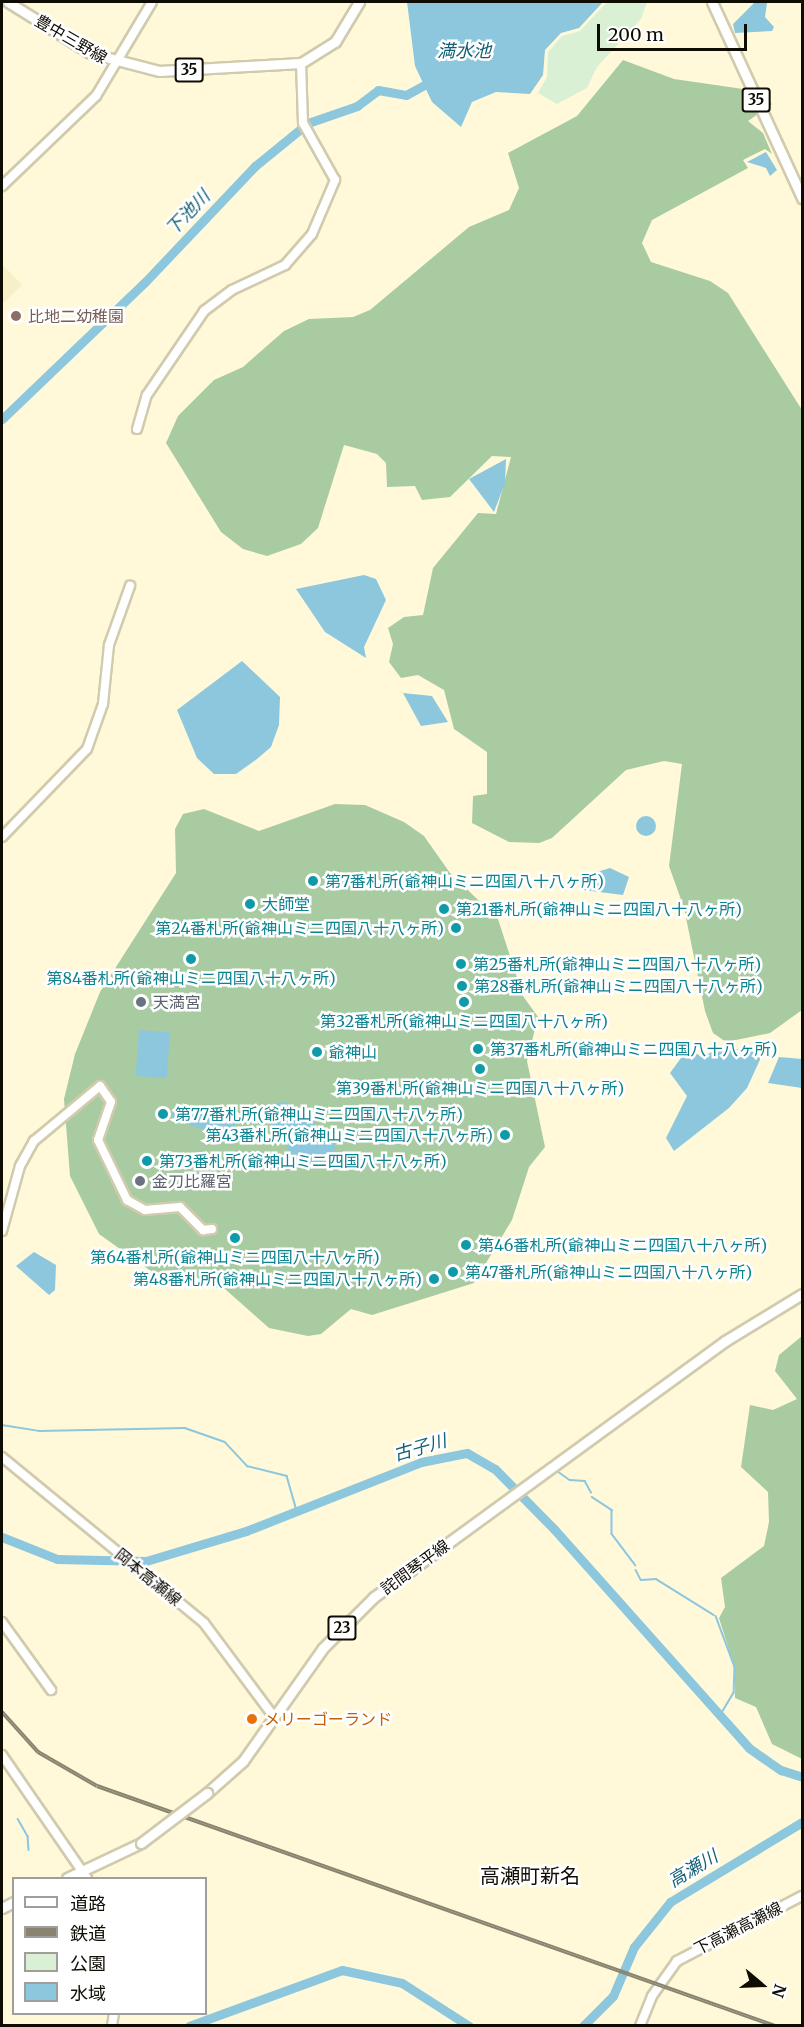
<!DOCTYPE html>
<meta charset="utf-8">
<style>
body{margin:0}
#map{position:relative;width:804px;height:2027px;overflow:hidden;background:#fff9da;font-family:Merriweather,"Noto Sans JP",serif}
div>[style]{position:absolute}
.built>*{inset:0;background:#f6efc8}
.green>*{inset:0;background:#daf0d5}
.forest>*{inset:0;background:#a9cba1}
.water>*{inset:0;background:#8cc7dd;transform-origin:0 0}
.round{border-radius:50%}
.stream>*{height:1.5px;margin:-0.75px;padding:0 0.75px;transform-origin:0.75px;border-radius:0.75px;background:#8cc7dd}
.river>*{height:9px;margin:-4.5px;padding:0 4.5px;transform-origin:4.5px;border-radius:4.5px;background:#8cc7dd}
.roads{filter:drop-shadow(2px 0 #d0cbad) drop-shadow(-2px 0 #d0cbad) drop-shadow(0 2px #d0cbad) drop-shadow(0 -2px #d0cbad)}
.secondary>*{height:8px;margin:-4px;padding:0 4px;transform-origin:4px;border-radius:4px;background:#fff}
.primary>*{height:9px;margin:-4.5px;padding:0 4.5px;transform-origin:4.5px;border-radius:4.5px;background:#fff}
.rail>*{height:4px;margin-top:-2px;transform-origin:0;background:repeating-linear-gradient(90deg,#fff 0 4.5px,#888470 0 9px);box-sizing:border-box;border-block:2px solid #888470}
.bridges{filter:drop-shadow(2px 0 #d0cbad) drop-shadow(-2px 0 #d0cbad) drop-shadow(0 2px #d0cbad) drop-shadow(0 -2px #d0cbad)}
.primary-bridge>*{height:9px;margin:-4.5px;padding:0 4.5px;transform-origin:4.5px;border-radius:4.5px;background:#fff}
.dots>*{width:16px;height:16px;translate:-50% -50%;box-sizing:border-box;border:3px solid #fff;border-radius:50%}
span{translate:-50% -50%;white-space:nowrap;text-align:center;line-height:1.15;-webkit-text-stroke:5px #fff;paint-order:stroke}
.shield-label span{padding:2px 4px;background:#fff;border:2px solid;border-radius:4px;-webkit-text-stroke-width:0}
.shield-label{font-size:15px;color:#0e0c03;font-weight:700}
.street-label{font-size:16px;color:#0e0c03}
.education-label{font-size:16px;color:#785e54}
.left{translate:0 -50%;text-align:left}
.culture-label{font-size:16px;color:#0d838f}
.right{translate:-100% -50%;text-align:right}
.worship-label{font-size:16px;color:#5b616d}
.food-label{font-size:16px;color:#c56008}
.water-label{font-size:18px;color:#135f76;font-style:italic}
.quarter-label{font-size:20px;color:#0e0c03}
.frame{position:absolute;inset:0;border:3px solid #0e0c03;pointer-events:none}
.legend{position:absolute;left:12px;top:1877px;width:195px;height:138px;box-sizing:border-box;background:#fff;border:2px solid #9f9e9a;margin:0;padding:8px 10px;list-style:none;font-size:18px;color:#0e0c03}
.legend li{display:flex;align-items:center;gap:12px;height:30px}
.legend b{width:30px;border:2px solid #9f9e9a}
.north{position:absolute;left:732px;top:1955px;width:60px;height:60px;-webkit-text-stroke:4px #fff;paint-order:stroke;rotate:109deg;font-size:16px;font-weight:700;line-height:24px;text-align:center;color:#0e0c03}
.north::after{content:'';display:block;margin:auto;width:21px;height:27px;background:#0e0c03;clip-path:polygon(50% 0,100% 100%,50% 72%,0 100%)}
.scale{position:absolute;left:597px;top:24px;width:150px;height:27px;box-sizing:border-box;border:3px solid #0e0c03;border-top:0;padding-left:8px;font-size:18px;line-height:21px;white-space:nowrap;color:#0e0c03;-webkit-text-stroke:4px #fff;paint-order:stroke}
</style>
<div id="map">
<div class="built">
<i style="clip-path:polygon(2px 264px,22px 285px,2px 305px)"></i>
</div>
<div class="green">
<i style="clip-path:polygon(607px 2px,647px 2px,641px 19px,597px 67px,587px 88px,557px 104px,538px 93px,547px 77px,548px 52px,562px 36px,580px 31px)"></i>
</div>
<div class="forest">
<i style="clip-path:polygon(623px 60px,674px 79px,750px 90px,772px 104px,748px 121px,763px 133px,772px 154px,765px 149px,743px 160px,748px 168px,652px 220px,642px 243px,651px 262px,710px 281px,728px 293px,802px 410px,802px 1010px,770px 1033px,726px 1042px,713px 1033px,705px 1011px,684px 908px,669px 866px,682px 764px,664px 761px,626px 770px,552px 838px,539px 843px,509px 842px,472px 823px,473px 796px,487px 794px,487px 752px,454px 729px,444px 690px,418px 675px,401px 678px,389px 662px,393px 644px,388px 628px,404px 617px,423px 615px,433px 568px,478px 513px,496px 514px,511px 457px,492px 456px,450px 497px,422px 500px,415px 486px,387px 487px,386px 463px,377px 454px,344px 445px,318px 528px,301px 544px,267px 556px,243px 549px,221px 532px,166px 443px,178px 416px,214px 380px,243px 367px,284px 331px,309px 319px,353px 317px,370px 310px,469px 227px,509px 210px,519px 188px,508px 153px,577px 116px)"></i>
<i style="clip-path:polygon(335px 804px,365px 805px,404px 822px,424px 836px,450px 873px,498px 919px,523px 996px,538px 1017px,527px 1061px,545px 1147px,529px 1167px,512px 1220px,474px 1283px,372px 1315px,351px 1309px,321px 1334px,308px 1336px,269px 1328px,225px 1289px,162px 1279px,99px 1234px,70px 1176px,64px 1099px,75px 1054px,100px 992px,176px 873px,175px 829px,183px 814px,204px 809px,259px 831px)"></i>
<i style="clip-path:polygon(802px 1336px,802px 1759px,772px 1744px,756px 1707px,735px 1698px,735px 1669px,719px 1618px,725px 1607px,721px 1578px,764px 1546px,769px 1522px,768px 1492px,741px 1467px,750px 1405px,773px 1410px,797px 1399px,775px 1371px,779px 1355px)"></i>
</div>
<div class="water">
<i style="clip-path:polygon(407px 2px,603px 2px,579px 28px,561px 33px,545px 50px,543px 75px,530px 94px,496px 92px,472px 102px,461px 127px,432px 102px,415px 66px)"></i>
<i style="clip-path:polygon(755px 2px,767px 3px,765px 17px,774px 27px,772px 31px,735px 33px,733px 24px)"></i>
<i style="clip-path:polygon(766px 152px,777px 170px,770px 176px,766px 168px,747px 162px)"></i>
<i style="clip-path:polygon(506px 459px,505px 483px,494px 512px,469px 479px)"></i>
<i style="clip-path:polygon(364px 575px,376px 579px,386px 600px,364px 647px,366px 658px,325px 632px,296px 589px)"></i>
<i style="clip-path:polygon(242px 661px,280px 697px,279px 725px,271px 747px,257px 759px,236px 774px,214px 774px,197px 758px,177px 710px)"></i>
<i style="clip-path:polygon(403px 693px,432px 696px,448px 722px,421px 726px)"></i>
<i class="round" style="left:636px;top:816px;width:20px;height:20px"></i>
<i style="clip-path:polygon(610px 868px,629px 877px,623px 895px,583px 890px,590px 874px)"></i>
<i style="left:139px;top:1030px;width:31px;height:46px;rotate:4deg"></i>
<i style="clip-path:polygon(689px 1047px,701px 1057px,721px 1048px,764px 1051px,747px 1088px,729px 1108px,674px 1151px,666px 1138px,687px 1096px,670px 1073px)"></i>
<i style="clip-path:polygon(779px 1057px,802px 1059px,802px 1088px,768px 1083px)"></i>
<i style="clip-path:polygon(285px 1102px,300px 1108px,337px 1148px,311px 1170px,290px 1152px,273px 1124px,275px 1103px)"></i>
<i style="clip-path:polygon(180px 1105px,229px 1112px,237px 1122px,231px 1139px,178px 1121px,171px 1116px)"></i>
<i style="clip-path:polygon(34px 1252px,56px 1265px,55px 1290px,49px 1295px,16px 1266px)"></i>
</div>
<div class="stream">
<i style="left:2px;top:1425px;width:37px;rotate:9deg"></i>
<i style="left:39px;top:1431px;width:146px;rotate:-1.2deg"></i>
<i style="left:185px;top:1428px;width:42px;rotate:19.3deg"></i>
<i style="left:225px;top:1442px;width:33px;rotate:47deg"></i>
<i style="left:247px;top:1466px;width:41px;rotate:14deg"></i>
<i style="left:287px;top:1476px;width:37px;rotate:74deg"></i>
<i style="left:556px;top:1470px;width:17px;rotate:36deg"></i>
<i style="left:570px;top:1480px;width:15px;rotate:4deg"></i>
<i style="left:585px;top:1481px;width:13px;rotate:61deg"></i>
<i style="left:592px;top:1497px;width:24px;rotate:33deg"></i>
<i style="left:612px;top:1510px;width:24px;rotate:90deg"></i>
<i style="left:612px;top:1534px;width:39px;rotate:53deg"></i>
<i style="left:636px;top:1570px;width:11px;rotate:63deg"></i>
<i style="left:641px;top:1580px;width:15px;rotate:-4deg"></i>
<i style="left:656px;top:1579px;width:68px;rotate:31.8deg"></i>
<i style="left:716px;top:1616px;width:54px;rotate:69.6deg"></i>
<i style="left:735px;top:1667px;width:26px;rotate:92deg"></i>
<i style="left:734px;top:1693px;width:26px;rotate:121deg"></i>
<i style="left:18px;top:1819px;width:20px;rotate:60deg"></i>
<i style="left:28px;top:1836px;width:14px;rotate:86deg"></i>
</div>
<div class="river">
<i style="left:2px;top:419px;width:198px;rotate:-43.8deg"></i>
<i style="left:145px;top:282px;width:160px;rotate:-46.5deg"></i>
<i style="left:255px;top:166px;width:68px;rotate:-39.1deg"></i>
<i style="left:308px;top:123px;width:52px;rotate:-19.1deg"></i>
<i style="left:357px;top:106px;width:26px;rotate:-37deg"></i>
<i style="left:378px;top:90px;width:28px;rotate:10deg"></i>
<i style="left:406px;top:95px;width:21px;rotate:-29deg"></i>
<i style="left:2px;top:1537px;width:59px;rotate:21.8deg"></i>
<i style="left:57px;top:1559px;width:89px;rotate:1.3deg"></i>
<i style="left:146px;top:1561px;width:104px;rotate:-16.7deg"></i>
<i style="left:246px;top:1531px;width:188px;rotate:-21.5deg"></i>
<i style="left:421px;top:1462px;width:47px;rotate:-11.1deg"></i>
<i style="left:467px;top:1453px;width:32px;rotate:30deg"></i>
<i style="left:495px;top:1469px;width:84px;rotate:45.5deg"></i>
<i style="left:554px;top:1529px;width:293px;rotate:48.3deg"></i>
<i style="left:749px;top:1748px;width:39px;rotate:35deg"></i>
<i style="left:781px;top:1770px;width:22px;rotate:18deg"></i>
<i style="left:189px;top:2026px;width:163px;rotate:-20.1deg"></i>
<i style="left:342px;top:1970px;width:61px;rotate:12.2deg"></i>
<i style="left:402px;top:1983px;width:80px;rotate:32.7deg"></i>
<i style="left:583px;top:2026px;width:42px;rotate:-45deg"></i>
<i style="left:613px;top:1996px;width:53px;rotate:-66.8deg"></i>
<i style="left:634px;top:1947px;width:58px;rotate:-51.3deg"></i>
<i style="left:670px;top:1902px;width:154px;rotate:-31.2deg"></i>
</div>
<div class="roads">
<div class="secondary">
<i style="left:2px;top:186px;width:130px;rotate:-43.8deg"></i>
<i style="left:96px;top:96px;width:109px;rotate:-59.2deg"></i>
<i style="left:137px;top:429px;width:35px;rotate:-74deg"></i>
<i style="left:147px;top:395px;width:102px;rotate:-55.8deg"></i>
<i style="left:204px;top:311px;width:35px;rotate:-37deg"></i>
<i style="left:232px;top:290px;width:59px;rotate:-25.3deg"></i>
<i style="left:285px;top:265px;width:41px;rotate:-48.9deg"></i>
<i style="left:312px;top:234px;width:59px;rotate:-66.9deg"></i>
<i style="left:335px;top:180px;width:65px;rotate:-119.3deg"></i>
<i style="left:303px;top:123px;width:60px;rotate:-91.9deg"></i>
<i style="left:2px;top:837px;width:122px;rotate:-46deg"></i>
<i style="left:87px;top:749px;width:48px;rotate:-70.4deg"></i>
<i style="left:103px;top:704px;width:59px;rotate:-84.2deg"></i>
<i style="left:109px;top:645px;width:63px;rotate:-70.4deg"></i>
<i style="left:2px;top:1231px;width:67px;rotate:-74.5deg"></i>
<i style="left:20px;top:1166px;width:29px;rotate:-61deg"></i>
<i style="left:34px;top:1141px;width:86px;rotate:-39.8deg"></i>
<i style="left:100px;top:1086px;width:19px;rotate:55deg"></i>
<i style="left:111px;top:1102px;width:40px;rotate:108.9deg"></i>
<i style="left:98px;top:1140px;width:67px;rotate:64.2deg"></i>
<i style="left:127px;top:1200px;width:21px;rotate:29deg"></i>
<i style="left:145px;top:1210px;width:35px;rotate:-5deg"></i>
<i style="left:180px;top:1207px;width:33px;rotate:45deg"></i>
<i style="left:203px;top:1230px;width:9px;rotate:-6deg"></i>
<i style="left:2px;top:1457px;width:261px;rotate:39.4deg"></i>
<i style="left:204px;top:1623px;width:117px;rotate:53.3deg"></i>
<i style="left:2px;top:1622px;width:84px;rotate:54.2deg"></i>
<i style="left:2px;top:1755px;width:150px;rotate:55.4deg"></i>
<i style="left:112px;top:2026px;width:12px;rotate:-81deg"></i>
<i style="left:640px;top:2026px;width:32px;rotate:-68deg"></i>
<i style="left:652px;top:1996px;width:43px;rotate:-54.5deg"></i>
<i style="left:677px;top:1961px;width:141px;rotate:-27.5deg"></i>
</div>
<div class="primary">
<i style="left:8px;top:2px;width:97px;rotate:31.9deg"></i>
<i style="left:90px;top:53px;width:71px;rotate:14.6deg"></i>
<i style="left:159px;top:71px;width:142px;rotate:-3.2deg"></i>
<i style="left:301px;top:63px;width:40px;rotate:-32deg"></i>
<i style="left:335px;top:42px;width:47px;rotate:-59deg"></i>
<i style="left:712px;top:2px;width:216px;rotate:65.3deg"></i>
<i style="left:207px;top:1793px;width:48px;rotate:-41.6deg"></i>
<i style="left:243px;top:1761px;width:138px;rotate:-54.7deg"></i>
<i style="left:323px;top:1648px;width:72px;rotate:-45deg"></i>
<i style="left:374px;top:1597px;width:434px;rotate:-36.1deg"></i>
<i style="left:725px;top:1341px;width:90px;rotate:-31.4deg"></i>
<i style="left:67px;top:1878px;width:82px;rotate:-25.3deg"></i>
<i style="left:2px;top:1908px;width:13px;rotate:-27deg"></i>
</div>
</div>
<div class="rail">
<i style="left:2px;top:1712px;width:54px;rotate:48deg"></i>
<i style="left:38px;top:1752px;width:68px;rotate:30deg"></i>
<i style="left:97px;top:1786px;width:719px;rotate:19.49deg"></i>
</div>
<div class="bridges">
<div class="primary-bridge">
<i style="left:141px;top:1843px;width:83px;rotate:-37.1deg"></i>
</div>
</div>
<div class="dots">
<i style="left:16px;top:316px;background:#8d6e63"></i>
<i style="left:313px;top:881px;background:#0f9aa8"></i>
<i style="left:250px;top:904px;background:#0f9aa8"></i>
<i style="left:444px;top:909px;background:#0f9aa8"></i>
<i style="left:456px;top:928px;background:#0f9aa8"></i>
<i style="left:191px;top:959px;background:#0f9aa8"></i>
<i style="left:461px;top:964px;background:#0f9aa8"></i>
<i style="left:462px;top:986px;background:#0f9aa8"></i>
<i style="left:141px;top:1002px;background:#6b7280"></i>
<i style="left:464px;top:1002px;background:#0f9aa8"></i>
<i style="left:478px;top:1049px;background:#0f9aa8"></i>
<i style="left:317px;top:1052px;background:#0f9aa8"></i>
<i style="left:480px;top:1069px;background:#0f9aa8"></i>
<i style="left:163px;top:1114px;background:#0f9aa8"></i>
<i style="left:505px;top:1135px;background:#0f9aa8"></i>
<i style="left:147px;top:1161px;background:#0f9aa8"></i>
<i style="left:140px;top:1181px;background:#6b7280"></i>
<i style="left:235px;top:1238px;background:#0f9aa8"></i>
<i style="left:466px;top:1245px;background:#0f9aa8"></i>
<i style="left:453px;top:1272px;background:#0f9aa8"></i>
<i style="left:434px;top:1279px;background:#0f9aa8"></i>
<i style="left:252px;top:1719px;background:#e8710a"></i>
</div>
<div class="shield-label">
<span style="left:189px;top:70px">35</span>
<span style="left:756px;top:100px">35</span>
<span style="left:342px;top:1628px">23</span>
</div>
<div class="street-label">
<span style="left:71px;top:39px;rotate:30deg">豊中三野線</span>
<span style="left:415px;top:1567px;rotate:-36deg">詫間琴平線</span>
<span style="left:148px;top:1577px;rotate:39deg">岡本高瀬線</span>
<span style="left:738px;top:1928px;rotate:-27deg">下高瀬高瀬線</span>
</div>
<div class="education-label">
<span class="left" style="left:28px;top:316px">比地二幼稚園</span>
</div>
<div class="culture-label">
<span class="left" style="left:325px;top:881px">第7番札所(爺神山ミニ四国八十八ヶ所)</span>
<span class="left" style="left:262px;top:904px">大師堂</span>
<span class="left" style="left:456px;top:909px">第21番札所(爺神山ミニ四国八十八ヶ所)</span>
<span class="right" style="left:444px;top:928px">第24番札所(爺神山ミニ四国八十八ヶ所)</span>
<span class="left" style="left:473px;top:964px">第25番札所(爺神山ミニ四国八十八ヶ所)</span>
<span style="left:191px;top:978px">第84番札所(爺神山ミニ四国八十八ヶ所)</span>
<span class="left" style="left:474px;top:986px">第28番札所(爺神山ミニ四国八十八ヶ所)</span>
<span style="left:464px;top:1021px">第32番札所(爺神山ミニ四国八十八ヶ所)</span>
<span class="left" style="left:490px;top:1049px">第37番札所(爺神山ミニ四国八十八ヶ所)</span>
<span class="left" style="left:329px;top:1052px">爺神山</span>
<span style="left:480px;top:1088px">第39番札所(爺神山ミニ四国八十八ヶ所)</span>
<span class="left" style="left:175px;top:1114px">第77番札所(爺神山ミニ四国八十八ヶ所)</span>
<span class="right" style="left:493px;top:1135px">第43番札所(爺神山ミニ四国八十八ヶ所)</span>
<span class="left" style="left:159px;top:1161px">第73番札所(爺神山ミニ四国八十八ヶ所)</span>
<span class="left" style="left:478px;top:1245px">第46番札所(爺神山ミニ四国八十八ヶ所)</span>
<span style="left:235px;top:1257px">第64番札所(爺神山ミニ四国八十八ヶ所)</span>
<span class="left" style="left:465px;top:1272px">第47番札所(爺神山ミニ四国八十八ヶ所)</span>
<span class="right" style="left:422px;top:1279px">第48番札所(爺神山ミニ四国八十八ヶ所)</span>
</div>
<div class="worship-label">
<span class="left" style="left:153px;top:1002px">天満宮</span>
<span class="left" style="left:152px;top:1181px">金刀比羅宮</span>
</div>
<div class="food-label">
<span class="left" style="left:264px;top:1719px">メリーゴーランド</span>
</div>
<div class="water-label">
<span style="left:464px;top:51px">満水池</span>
<span style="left:188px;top:213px;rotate:-46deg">下池川</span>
<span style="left:420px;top:1448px;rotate:-16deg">古子川</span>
<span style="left:693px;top:1869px;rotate:-31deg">高瀬川</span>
</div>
<div class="quarter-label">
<span style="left:530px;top:1875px">高瀬町新名</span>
</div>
<div class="frame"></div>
<ul class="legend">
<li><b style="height:8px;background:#fff"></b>道路</li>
<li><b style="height:8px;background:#888470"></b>鉄道</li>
<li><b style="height:16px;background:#daf0d5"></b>公園</li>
<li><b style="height:16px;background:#8cc7dd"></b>水域</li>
</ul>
<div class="north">N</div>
<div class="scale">200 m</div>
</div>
